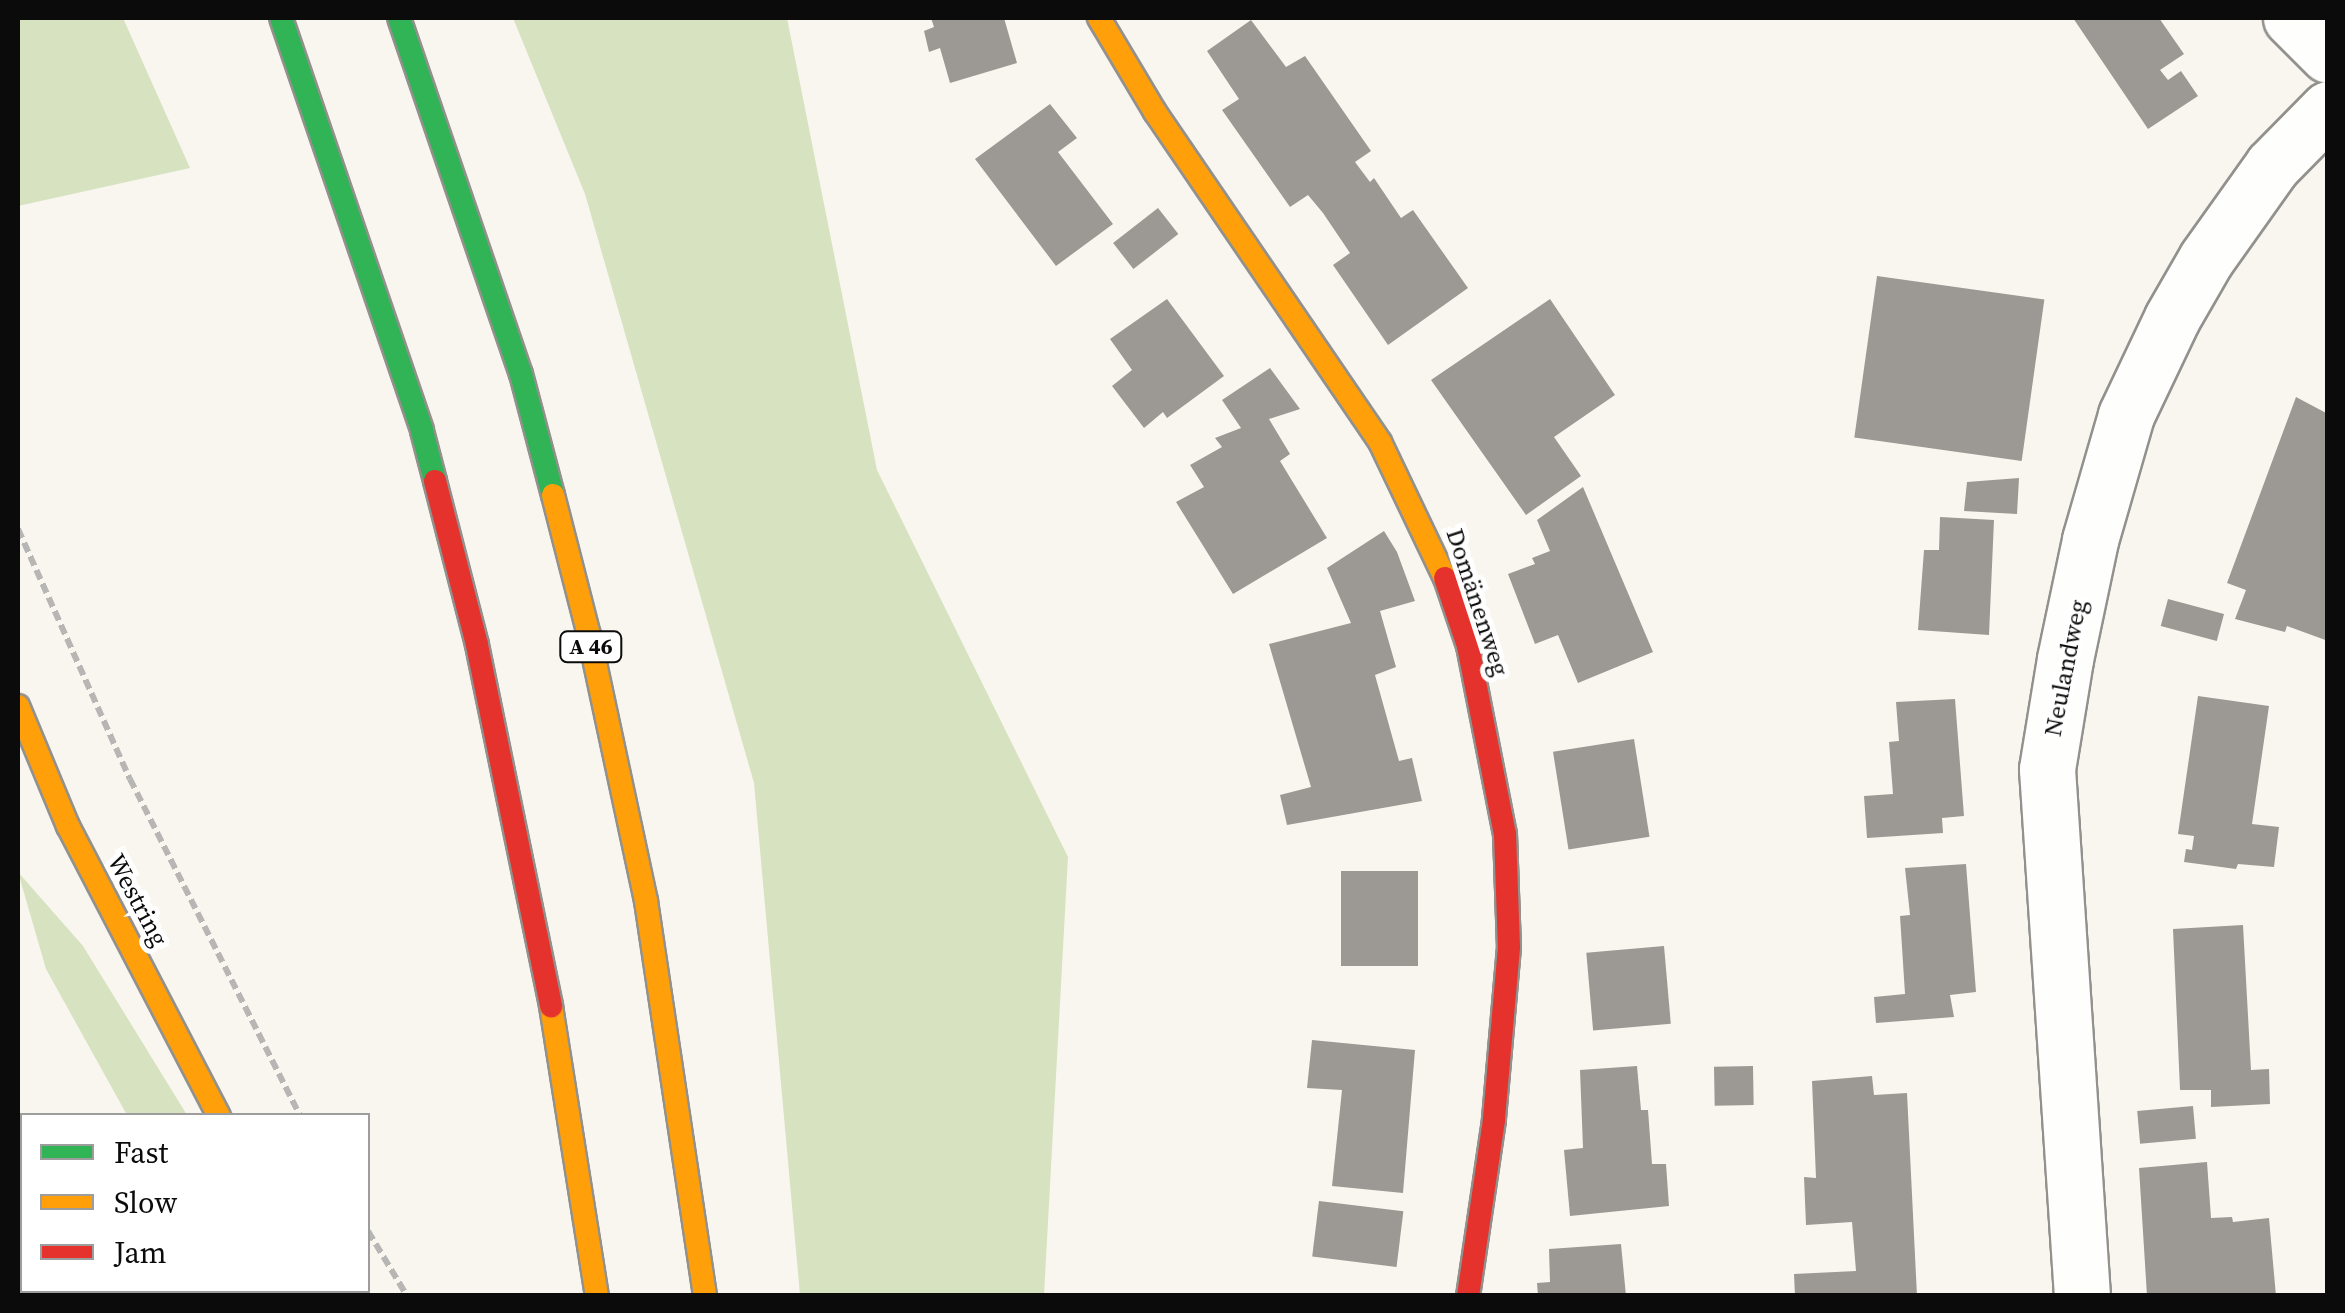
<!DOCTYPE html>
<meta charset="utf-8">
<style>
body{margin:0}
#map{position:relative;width:2345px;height:1313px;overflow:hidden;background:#f9f6ef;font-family:"Source Serif 4",serif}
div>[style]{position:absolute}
.forest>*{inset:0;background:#d6e2c0}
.building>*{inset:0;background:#9c9995;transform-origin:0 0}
.path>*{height:6px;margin-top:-3px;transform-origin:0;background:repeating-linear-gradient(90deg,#b7b6b5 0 10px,transparent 0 15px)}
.roads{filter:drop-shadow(2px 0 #92918e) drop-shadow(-2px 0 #92918e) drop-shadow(0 2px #92918e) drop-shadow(0 -2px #92918e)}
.street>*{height:55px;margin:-27.5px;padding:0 27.5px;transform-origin:27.5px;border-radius:27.5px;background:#fefefd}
.fast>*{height:22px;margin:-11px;padding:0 11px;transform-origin:11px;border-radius:11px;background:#30b455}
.slow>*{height:22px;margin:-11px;padding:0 11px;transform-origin:11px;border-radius:11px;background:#ff9f0a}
.jam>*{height:22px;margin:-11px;padding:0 11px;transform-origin:11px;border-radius:11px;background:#e5322d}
span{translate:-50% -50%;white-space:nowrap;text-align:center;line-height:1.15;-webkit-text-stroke:10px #fff;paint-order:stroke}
.shield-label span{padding:2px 8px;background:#fff;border:2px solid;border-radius:8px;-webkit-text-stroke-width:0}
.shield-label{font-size:22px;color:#0b0b0b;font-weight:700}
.street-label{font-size:25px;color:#0b0b0b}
.frame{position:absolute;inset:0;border:20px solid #0b0b0b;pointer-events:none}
.legend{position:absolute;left:20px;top:1113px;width:350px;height:180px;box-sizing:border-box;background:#fff;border:2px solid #9d9d9d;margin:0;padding:12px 18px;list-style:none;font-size:30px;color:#0b0b0b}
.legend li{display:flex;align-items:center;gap:20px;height:50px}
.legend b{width:50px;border:2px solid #9d9d9d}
</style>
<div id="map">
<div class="forest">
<i style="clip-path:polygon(18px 18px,123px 18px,190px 168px,18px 206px)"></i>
<i style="clip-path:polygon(513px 18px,787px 18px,877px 470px,1068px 857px,1044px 1295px,800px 1295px,754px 783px,585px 194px)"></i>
<i style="clip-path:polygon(18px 872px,83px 946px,187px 1115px,127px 1115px,46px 969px)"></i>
</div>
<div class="building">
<i style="clip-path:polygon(931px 18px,1004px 18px,1017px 63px,950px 83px,940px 48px,929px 52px,924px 31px,934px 27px)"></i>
<i style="clip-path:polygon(2073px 18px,2159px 18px,2184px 54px,2160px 70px,2168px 80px,2181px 71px,2198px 96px,2148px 129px)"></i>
<i style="clip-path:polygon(1251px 20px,1286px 67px,1305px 56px,1371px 151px,1355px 162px,1370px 182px,1374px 178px,1401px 218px,1413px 210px,1468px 288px,1388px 345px,1333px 265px,1350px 253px,1323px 213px,1308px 195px,1290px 207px,1222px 110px,1239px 99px,1207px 51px)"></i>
<i style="clip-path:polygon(1050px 104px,1077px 138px,1058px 152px,1113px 224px,1056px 266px,975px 159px)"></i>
<i style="left:1158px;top:208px;width:33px;height:57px;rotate:52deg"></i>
<i style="left:1877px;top:276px;width:169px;height:163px;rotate:8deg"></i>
<i style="clip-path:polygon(1167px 299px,1224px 376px,1167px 418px,1163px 412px,1144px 428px,1112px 386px,1132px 370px,1110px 339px)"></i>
<i style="clip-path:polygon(1550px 299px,1615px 395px,1554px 437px,1581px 476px,1526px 515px,1431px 380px)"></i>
<i style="clip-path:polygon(1270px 368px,1300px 409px,1269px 419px,1290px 454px,1280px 461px,1327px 538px,1233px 594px,1176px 502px,1204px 487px,1190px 465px,1222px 447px,1215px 438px,1241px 428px,1222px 400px)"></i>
<i style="clip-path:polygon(2296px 397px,2328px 414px,2328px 641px,2287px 626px,2285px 632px,2235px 619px,2246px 590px,2227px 583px)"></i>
<i style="clip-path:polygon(2019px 478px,2017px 514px,1964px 511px,1967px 482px)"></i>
<i style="clip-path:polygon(1583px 487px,1653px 652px,1578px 683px,1558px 635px,1535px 644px,1508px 574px,1535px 564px,1532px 558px,1550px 551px,1537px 520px)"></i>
<i style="clip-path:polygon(1940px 517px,1994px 520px,1989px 635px,1918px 630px,1924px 550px,1939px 550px)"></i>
<i style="clip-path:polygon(1384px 531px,1397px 552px,1415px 601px,1380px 611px,1396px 667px,1375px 675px,1399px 761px,1412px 758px,1422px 801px,1287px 825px,1280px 795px,1311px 787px,1269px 644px,1351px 623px,1327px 568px)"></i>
<i style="left:2168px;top:599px;width:58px;height:28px;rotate:15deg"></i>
<i style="clip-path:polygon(2198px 696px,2269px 706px,2252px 824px,2279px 827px,2274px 867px,2238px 864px,2236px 869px,2184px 862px,2186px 849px,2192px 850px,2194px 836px,2178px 834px)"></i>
<i style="clip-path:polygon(1955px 699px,1964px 816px,1942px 818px,1943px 833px,1867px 838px,1864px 796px,1893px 794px,1889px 742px,1899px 741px,1896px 702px)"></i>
<i style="left:1634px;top:739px;width:99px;height:82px;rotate:81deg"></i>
<i style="clip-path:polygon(1966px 864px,1976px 992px,1950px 995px,1954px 1017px,1876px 1023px,1874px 997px,1905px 994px,1900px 916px,1910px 915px,1905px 868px)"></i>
<i style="left:1341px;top:871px;width:77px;height:95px"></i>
<i style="clip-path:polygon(2243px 925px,2251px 1070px,2269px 1069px,2270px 1104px,2211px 1107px,2211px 1090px,2180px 1090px,2173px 929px)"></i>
<i style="left:1664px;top:946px;width:78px;height:78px;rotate:85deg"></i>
<i style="clip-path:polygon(1312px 1040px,1415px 1050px,1403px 1193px,1332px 1186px,1342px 1090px,1307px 1088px)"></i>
<i style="clip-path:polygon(1637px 1066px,1641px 1110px,1648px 1110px,1652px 1164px,1666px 1164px,1669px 1206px,1570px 1216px,1564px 1150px,1583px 1148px,1580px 1070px)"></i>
<i style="left:1753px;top:1066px;width:39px;height:39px;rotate:89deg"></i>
<i style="clip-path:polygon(1872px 1076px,1874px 1095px,1907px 1093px,1917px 1296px,1795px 1296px,1794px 1274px,1856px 1271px,1852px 1222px,1806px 1225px,1804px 1177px,1816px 1178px,1812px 1081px)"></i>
<i style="left:2193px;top:1106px;width:33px;height:56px;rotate:85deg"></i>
<i style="clip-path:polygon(2207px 1162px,2211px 1218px,2232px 1217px,2233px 1222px,2269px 1218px,2276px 1296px,2147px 1296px,2139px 1168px)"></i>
<i style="left:1319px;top:1201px;width:85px;height:56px;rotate:7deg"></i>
<i style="clip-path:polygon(1621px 1244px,1626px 1296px,1538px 1296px,1537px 1283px,1550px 1282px,1549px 1249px)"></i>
<i style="left:69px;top:1290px;width:63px;height:7px"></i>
</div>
<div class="path">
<i style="left:18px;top:529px;width:274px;rotate:65.9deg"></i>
<i style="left:130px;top:779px;width:377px;rotate:63.2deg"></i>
<i style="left:368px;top:1231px;width:76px;rotate:59deg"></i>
</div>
<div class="roads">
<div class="street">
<i style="left:2291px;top:18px;width:52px;rotate:45deg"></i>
<i style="left:2082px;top:1296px;width:528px;rotate:-93.8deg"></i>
<i style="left:2047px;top:769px;width:111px;rotate:-80.7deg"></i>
<i style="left:2065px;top:659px;width:122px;rotate:-78.1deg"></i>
<i style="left:2090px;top:540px;width:130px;rotate:-73.9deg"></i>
<i style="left:2126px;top:415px;width:107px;rotate:-64.6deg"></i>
<i style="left:2172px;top:318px;width:68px;rotate:-60deg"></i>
<i style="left:2206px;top:259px;width:114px;rotate:-54.6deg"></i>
<i style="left:2272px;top:166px;width:80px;rotate:-45.5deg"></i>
</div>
<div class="fast">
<i style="left:281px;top:18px;width:436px;rotate:71.1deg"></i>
<i style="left:422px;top:431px;width:52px;rotate:75.4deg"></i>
<i style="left:399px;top:18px;width:376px;rotate:71.1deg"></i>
<i style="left:521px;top:374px;width:125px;rotate:75.2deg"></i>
</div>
<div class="slow">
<i style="left:1099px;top:18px;width:109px;rotate:59.2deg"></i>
<i style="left:1155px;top:112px;width:399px;rotate:55.7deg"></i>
<i style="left:1380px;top:442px;width:151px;rotate:64.5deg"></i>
<i style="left:553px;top:495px;width:145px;rotate:75.6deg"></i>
<i style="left:589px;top:635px;width:272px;rotate:77.9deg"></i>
<i style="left:646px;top:901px;width:399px;rotate:81.5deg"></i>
<i style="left:18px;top:706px;width:130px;rotate:67.4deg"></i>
<i style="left:68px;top:826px;width:327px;rotate:62.5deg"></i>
<i style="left:551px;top:1006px;width:294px;rotate:81deg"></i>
<i style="left:325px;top:1290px;width:7px;rotate:63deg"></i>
</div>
<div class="jam">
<i style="left:435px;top:481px;width:169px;rotate:75.6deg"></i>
<i style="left:477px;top:645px;width:369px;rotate:78.4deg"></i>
<i style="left:1445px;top:578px;width:72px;rotate:71.3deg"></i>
<i style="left:1468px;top:646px;width:192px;rotate:78.9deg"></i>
<i style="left:1505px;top:834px;width:113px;rotate:88deg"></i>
<i style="left:1509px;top:947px;width:174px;rotate:95deg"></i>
<i style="left:1494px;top:1120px;width:178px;rotate:98.4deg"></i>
</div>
</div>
<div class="shield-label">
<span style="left:591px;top:647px">A 46</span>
</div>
<div class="street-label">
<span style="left:1478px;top:602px;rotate:72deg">Domänenweg</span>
<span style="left:2065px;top:668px;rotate:-79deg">Neulandweg</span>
<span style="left:138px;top:900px;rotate:62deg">Westring</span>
</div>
<div class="frame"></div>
<ul class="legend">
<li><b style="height:12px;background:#30b455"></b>Fast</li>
<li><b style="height:12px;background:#ff9f0a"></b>Slow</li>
<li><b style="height:12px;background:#e5322d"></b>Jam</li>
</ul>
</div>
